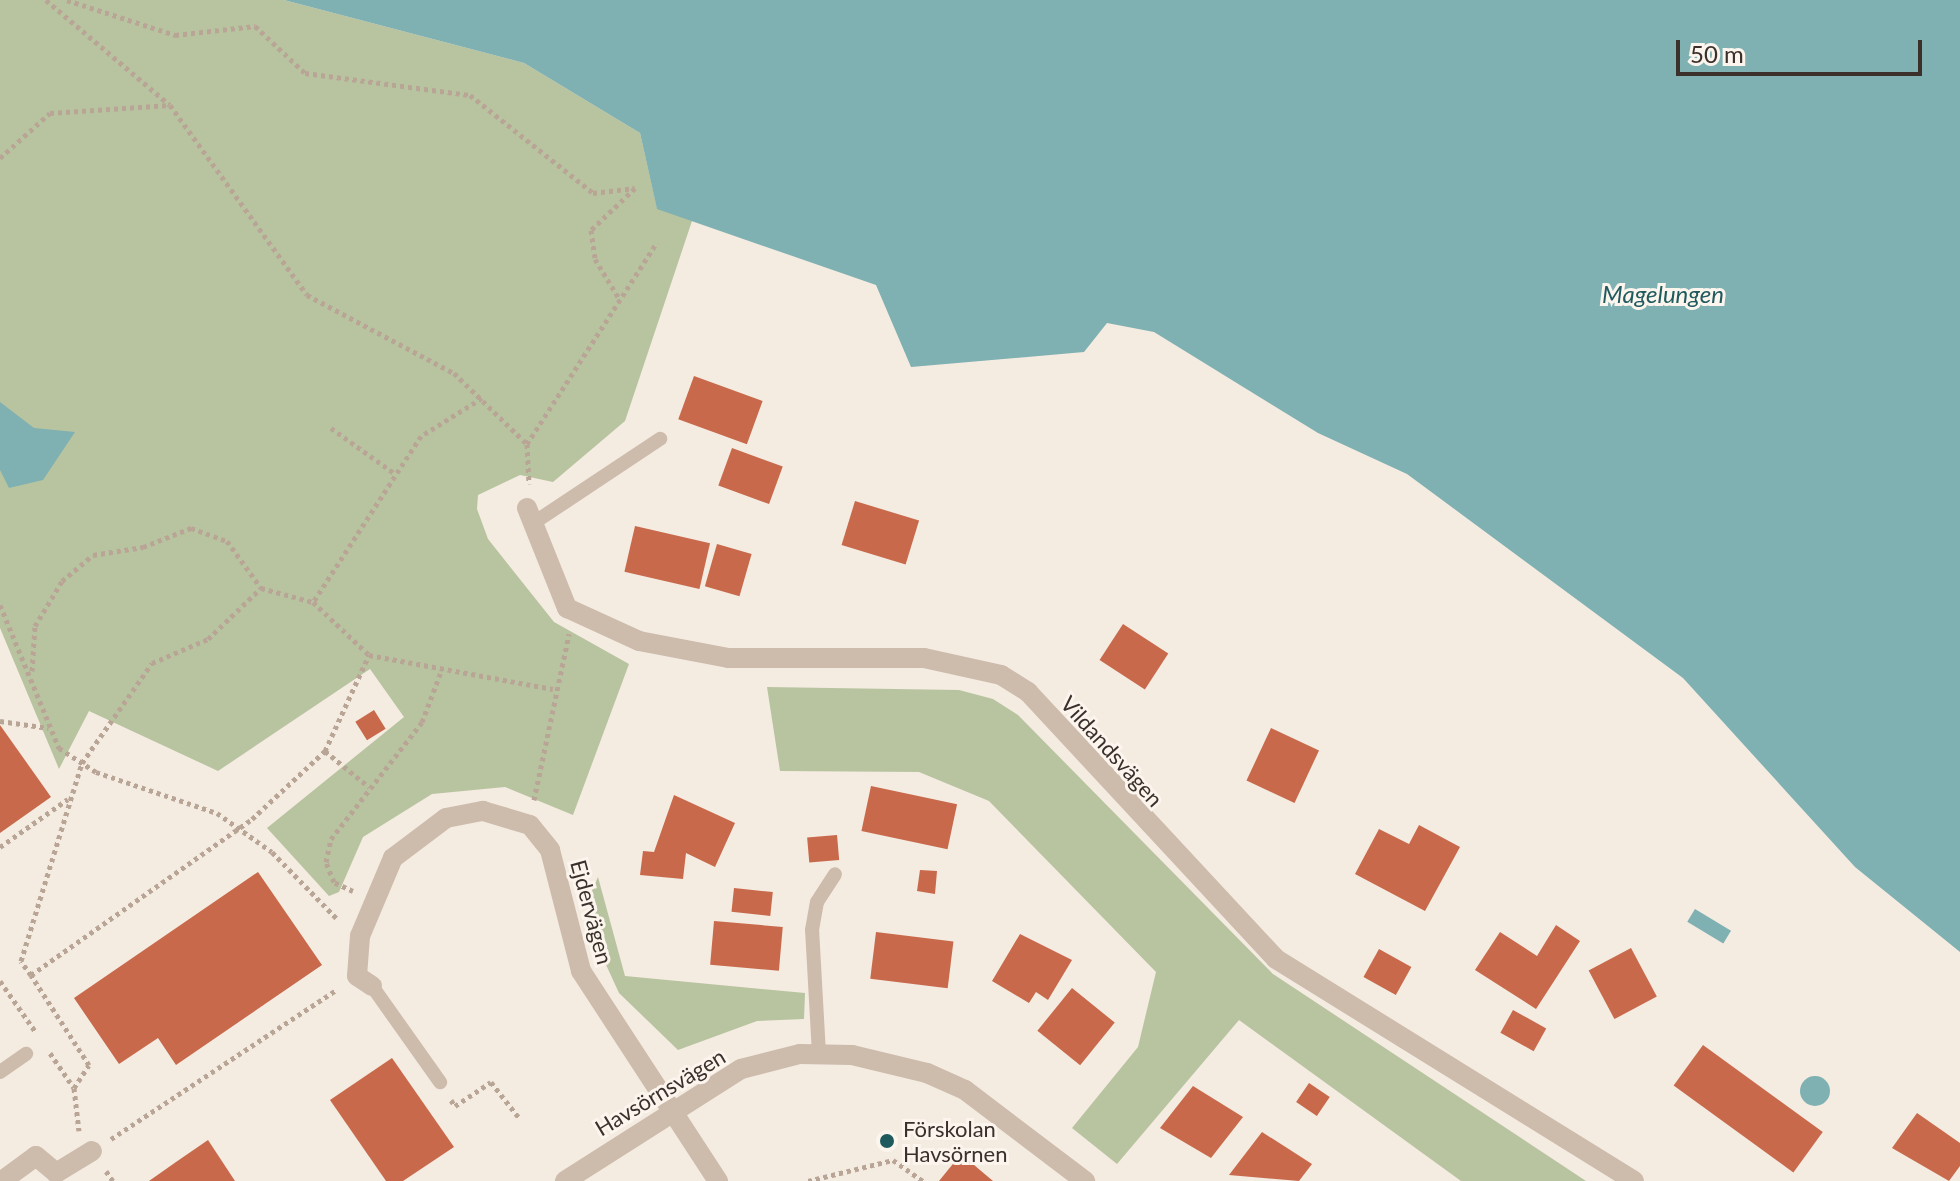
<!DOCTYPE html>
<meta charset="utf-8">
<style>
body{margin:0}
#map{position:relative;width:1960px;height:1181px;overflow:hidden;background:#f4ebe1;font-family:Lato,sans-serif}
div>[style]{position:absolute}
.green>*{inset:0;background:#b8c4a0}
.water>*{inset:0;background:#7fb0b2;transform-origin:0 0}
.round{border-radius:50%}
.building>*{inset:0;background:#c8694b;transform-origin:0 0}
.path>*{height:5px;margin-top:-2.5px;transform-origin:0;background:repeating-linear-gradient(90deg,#b9a596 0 4px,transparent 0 8px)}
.service>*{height:14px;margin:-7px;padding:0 7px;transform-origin:7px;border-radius:7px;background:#cdbbac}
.minor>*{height:20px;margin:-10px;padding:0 10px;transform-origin:10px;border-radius:10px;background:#cdbbac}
.dots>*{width:22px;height:22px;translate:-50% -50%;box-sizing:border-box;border:4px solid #fbf5ee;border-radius:50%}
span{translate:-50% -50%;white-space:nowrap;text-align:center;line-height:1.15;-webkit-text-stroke:6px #fbf5ee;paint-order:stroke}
.street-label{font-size:22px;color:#3b302b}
.poi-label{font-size:22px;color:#3b302b}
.left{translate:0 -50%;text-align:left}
.water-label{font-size:24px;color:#1f5a5e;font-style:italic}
.scale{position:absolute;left:1676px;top:40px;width:246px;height:36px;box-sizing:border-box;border:4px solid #3b302b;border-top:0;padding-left:10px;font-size:24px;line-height:28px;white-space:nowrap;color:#3b302b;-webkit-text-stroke:6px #fbf5ee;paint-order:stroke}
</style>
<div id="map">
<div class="green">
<i style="clip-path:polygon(0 0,284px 0,524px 63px,640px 133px,657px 208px,693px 218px,625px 421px,553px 482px,520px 475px,478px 495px,477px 509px,488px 539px,554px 622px,629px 664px,573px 815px,505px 787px,432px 794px,363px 837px,339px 892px,329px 896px,267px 828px,404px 717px,370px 669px,218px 771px,89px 711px,59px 769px,0 628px)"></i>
<i style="clip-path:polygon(767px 687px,959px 690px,993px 699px,1018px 715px,1273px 974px,1586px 1181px,1461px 1181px,1239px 1020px,1117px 1164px,1072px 1128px,1138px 1047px,1156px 972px,989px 801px,919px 772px,780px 771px)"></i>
<i style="clip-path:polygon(598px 877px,625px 976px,805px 993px,804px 1019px,757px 1021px,678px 1050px,619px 993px,602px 956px,588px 900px)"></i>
</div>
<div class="water">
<i style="clip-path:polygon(284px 0,1960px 0,1960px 952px,1855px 867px,1683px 678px,1407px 474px,1318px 433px,1154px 332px,1107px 323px,1084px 352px,911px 367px,876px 285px,657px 209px,640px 133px,524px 63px)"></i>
<i style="clip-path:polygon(0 402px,34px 428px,75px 432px,43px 480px,9px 488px,0 470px)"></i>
<i style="left:1695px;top:909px;width:42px;height:15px;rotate:31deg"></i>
<i class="round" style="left:1800px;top:1076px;width:30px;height:30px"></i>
</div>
<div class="building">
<i style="left:694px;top:376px;width:73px;height:46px;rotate:20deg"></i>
<i style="left:732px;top:448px;width:54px;height:40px;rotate:20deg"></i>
<i style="left:855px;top:501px;width:67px;height:46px;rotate:17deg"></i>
<i style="left:635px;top:526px;width:77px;height:47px;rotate:13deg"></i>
<i style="left:717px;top:544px;width:36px;height:44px;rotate:16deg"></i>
<i style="left:1123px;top:624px;width:54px;height:43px;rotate:33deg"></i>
<i style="left:374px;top:710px;width:22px;height:22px;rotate:58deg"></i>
<i style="clip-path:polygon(0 725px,51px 797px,0 833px)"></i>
<i style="left:1271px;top:728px;width:53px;height:58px;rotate:25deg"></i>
<i style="left:871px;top:786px;width:88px;height:46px;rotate:12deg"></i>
<i style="clip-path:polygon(674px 795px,735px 823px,715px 867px,686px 853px,683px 879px,640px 875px,643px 851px,654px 852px)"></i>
<i style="clip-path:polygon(1419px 825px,1460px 847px,1425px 911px,1355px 874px,1379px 829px,1409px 844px)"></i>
<i style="left:837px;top:835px;width:25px;height:30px;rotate:85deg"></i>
<i style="clip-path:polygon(920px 870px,937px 871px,935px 894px,917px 891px)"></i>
<i style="clip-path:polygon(258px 872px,322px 965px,176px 1065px,158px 1038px,119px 1064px,74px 998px)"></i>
<i style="left:734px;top:888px;width:39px;height:24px;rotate:6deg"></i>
<i style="left:714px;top:921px;width:69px;height:44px;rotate:5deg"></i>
<i style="clip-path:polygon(1556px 925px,1580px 941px,1536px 1009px,1475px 970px,1500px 932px,1537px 956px)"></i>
<i style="left:876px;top:932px;width:78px;height:47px;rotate:7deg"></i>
<i style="clip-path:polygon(1020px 934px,1072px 960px,1048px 1000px,1036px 992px,1029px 1003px,992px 981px)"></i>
<i style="left:1631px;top:948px;width:55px;height:48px;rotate:62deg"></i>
<i style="left:1379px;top:949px;width:37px;height:32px;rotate:29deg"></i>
<i style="left:1072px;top:988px;width:55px;height:55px;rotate:39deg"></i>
<i style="left:1513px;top:1010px;width:38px;height:26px;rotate:29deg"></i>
<i style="left:1703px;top:1045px;width:148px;height:50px;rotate:36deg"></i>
<i style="clip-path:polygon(392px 1058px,454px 1147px,403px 1181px,386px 1181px,330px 1100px)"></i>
<i style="left:1309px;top:1083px;width:25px;height:23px;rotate:34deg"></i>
<i style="clip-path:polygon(1193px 1086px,1243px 1117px,1211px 1158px,1160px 1128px)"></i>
<i style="clip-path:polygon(1917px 1113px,1960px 1143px,1960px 1166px,1949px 1181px,1892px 1148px)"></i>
<i style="clip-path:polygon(1262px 1132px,1312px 1164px,1299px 1181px,1229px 1175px)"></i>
<i style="clip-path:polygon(208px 1140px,235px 1181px,149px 1181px,176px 1162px)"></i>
<i style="clip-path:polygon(961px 1154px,993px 1181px,939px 1181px)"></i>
</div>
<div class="path">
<i style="left:46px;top:0;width:162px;rotate:40.3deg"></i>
<i style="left:67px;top:0;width:114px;rotate:18deg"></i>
<i style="left:175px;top:35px;width:81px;rotate:-6.4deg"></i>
<i style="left:255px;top:26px;width:69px;rotate:43.2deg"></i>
<i style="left:305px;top:73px;width:166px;rotate:7.6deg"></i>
<i style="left:470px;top:95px;width:157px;rotate:38.5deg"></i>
<i style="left:593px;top:193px;width:42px;rotate:-6.8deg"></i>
<i style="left:635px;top:188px;width:61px;rotate:136.3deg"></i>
<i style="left:591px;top:230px;width:29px;rotate:82deg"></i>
<i style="left:595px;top:259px;width:48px;rotate:58.6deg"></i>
<i style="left:0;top:158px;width:67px;rotate:-42deg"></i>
<i style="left:50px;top:113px;width:120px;rotate:-3.8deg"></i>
<i style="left:170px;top:105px;width:234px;rotate:54.2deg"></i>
<i style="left:307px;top:295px;width:166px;rotate:28deg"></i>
<i style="left:454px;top:373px;width:102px;rotate:44.2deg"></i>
<i style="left:527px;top:444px;width:40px;rotate:87.1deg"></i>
<i style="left:482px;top:398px;width:72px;rotate:148.1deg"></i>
<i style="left:421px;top:436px;width:198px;rotate:123deg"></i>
<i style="left:313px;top:602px;width:77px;rotate:43.4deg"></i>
<i style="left:369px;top:655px;width:187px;rotate:10.5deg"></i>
<i style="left:331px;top:428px;width:77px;rotate:35.5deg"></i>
<i style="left:527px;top:444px;width:240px;rotate:-57.2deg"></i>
<i style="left:0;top:605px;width:155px;rotate:67.6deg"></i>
<i style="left:59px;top:748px;width:44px;rotate:33deg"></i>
<i style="left:96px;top:772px;width:128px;rotate:18.7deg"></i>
<i style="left:217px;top:813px;width:67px;rotate:35.3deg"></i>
<i style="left:272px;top:852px;width:96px;rotate:45.8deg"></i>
<i style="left:32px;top:671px;width:45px;rotate:-86.2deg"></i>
<i style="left:35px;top:626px;width:52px;rotate:-59deg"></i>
<i style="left:62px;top:581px;width:40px;rotate:-40deg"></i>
<i style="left:93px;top:555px;width:51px;rotate:-9.1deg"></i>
<i style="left:143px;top:547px;width:52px;rotate:-21.6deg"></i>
<i style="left:191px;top:528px;width:38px;rotate:20deg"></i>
<i style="left:227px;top:541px;width:58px;rotate:54.1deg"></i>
<i style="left:0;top:721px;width:49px;rotate:8.1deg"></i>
<i style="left:325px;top:751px;width:57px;rotate:39.3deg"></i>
<i style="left:534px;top:800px;width:170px;rotate:-78.1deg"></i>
<i style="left:0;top:847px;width:83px;rotate:-35.2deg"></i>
<i style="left:353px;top:891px;width:21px;rotate:-155deg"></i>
<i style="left:334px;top:882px;width:22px;rotate:-112deg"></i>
<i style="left:326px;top:862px;width:24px;rotate:-78deg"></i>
<i style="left:331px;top:839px;width:148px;rotate:-52.1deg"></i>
<i style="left:422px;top:722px;width:57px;rotate:-69.3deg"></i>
<i style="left:31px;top:975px;width:17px;rotate:-126deg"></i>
<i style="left:21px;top:961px;width:207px;rotate:-72.9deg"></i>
<i style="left:82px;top:763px;width:122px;rotate:-55deg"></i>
<i style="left:152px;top:663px;width:61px;rotate:-23.2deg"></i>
<i style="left:208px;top:639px;width:74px;rotate:-43.9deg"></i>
<i style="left:261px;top:588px;width:54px;rotate:15.1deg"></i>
<i style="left:0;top:981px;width:61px;rotate:55deg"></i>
<i style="left:50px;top:1053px;width:42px;rotate:55.6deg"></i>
<i style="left:74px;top:1088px;width:43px;rotate:83.4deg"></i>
<i style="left:74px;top:1088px;width:27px;rotate:-57deg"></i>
<i style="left:89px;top:1065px;width:107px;rotate:-122.8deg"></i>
<i style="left:31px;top:975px;width:271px;rotate:-35.2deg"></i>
<i style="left:252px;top:819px;width:100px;rotate:-43deg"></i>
<i style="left:325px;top:751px;width:106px;rotate:-65.4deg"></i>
<i style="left:451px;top:1100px;width:7px;rotate:56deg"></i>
<i style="left:455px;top:1106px;width:43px;rotate:-33.7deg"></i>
<i style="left:491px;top:1082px;width:47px;rotate:51.9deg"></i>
<i style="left:111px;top:1139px;width:270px;rotate:-33.5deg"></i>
<i style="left:106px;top:1171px;width:12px;rotate:55deg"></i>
<i style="left:808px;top:1181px;width:88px;rotate:-13.9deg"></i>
<i style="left:893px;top:1160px;width:37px;rotate:35deg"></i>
</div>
<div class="service">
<i style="left:532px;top:524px;width:154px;rotate:-33.6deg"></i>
<i style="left:372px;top:986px;width:118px;rotate:54.7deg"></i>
<i style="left:819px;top:1054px;width:124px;rotate:-93.2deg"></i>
<i style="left:812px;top:930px;width:28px;rotate:-80deg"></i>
<i style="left:817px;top:902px;width:33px;rotate:-57deg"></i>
<i style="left:0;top:1072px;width:32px;rotate:-35deg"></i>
</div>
<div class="minor">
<i style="left:527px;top:508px;width:108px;rotate:68.2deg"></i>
<i style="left:567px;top:608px;width:79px;rotate:24.6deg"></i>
<i style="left:639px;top:641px;width:91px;rotate:10.8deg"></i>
<i style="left:728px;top:658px;width:196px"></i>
<i style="left:924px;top:658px;width:79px;rotate:12.4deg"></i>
<i style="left:1001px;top:675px;width:32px;rotate:32deg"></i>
<i style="left:1028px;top:692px;width:364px;rotate:47.1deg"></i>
<i style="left:1276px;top:959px;width:421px;rotate:31.8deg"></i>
<i style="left:372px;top:986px;width:18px;rotate:-146deg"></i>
<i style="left:357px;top:976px;width:40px;rotate:-85.7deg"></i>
<i style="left:360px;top:936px;width:85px;rotate:-67.1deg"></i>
<i style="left:393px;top:858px;width:66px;rotate:-37deg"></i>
<i style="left:446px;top:818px;width:38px;rotate:-11deg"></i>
<i style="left:483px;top:811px;width:49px;rotate:16.6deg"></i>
<i style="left:530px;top:825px;width:32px;rotate:51deg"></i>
<i style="left:550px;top:850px;width:125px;rotate:75.6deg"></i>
<i style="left:581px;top:971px;width:251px;rotate:56.9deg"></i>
<i style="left:2px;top:1181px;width:42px;rotate:-36.3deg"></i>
<i style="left:36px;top:1156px;width:26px;rotate:40deg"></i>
<i style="left:56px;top:1173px;width:42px;rotate:-31.4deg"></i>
<i style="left:565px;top:1181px;width:209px;rotate:-32.5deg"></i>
<i style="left:741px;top:1069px;width:61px;rotate:-14.3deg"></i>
<i style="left:800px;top:1054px;width:52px;rotate:1.1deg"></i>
<i style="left:852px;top:1055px;width:77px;rotate:13.5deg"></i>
<i style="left:927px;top:1073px;width:42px;rotate:24.1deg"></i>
<i style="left:965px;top:1090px;width:151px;rotate:37.2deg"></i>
</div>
<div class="dots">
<i style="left:887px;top:1141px;background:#1f5a5e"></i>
</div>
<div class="street-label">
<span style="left:1112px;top:751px;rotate:48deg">Vildandsvägen</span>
<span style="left:592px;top:912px;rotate:75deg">Ejdervägen</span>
<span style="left:660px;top:1092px;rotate:-31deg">Havsörnsvägen</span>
</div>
<div class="poi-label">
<span class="left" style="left:903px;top:1141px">Förskolan<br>Havsörnen</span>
</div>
<div class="water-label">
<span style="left:1663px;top:294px">Magelungen</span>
</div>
<div class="scale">50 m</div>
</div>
